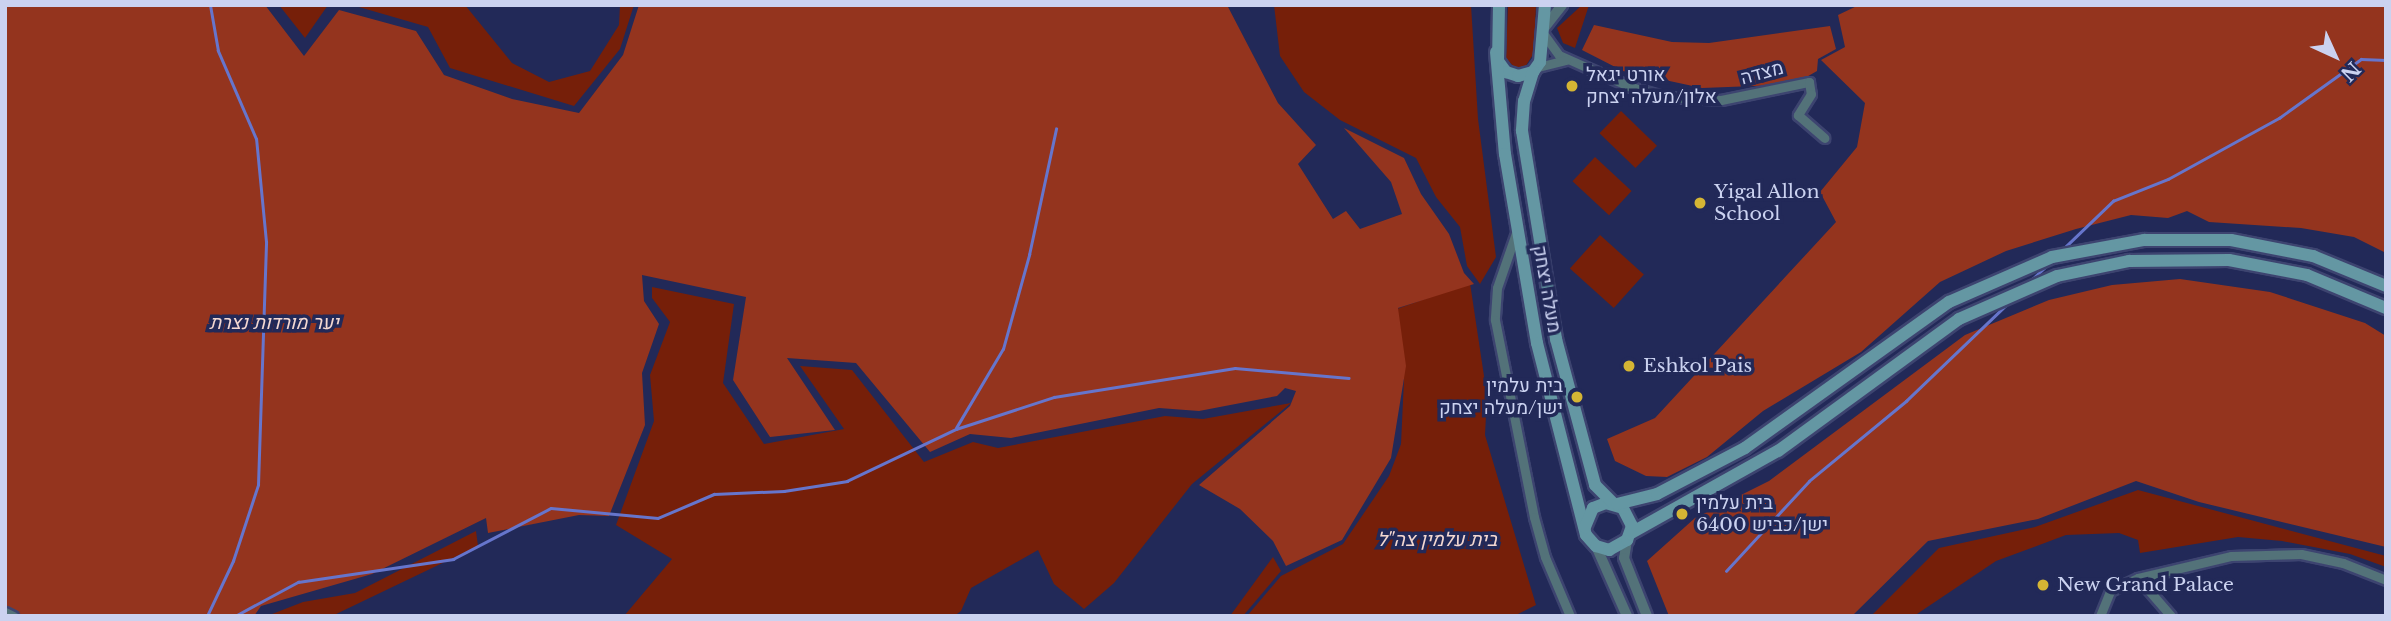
<!DOCTYPE html>
<meta charset="utf-8">
<style>
body{margin:0}
#map{position:relative;width:2391px;height:621px;overflow:hidden;background:#222958;font-family:"Libre Baskerville",Heebo,serif}
div>[style]{position:absolute}
.green>*{inset:0;background:#761f09;transform-origin:0 0}
.forest>*{inset:0;background:#94341e}
.stream>*{height:2.5px;margin:-1.25px;padding:0 1.25px;transform-origin:1.25px;border-radius:1.25px;background:#6675cc}
.roads{filter:drop-shadow(2px 0 #3d4470) drop-shadow(-2px 0 #3d4470) drop-shadow(0 2px #3d4470) drop-shadow(0 -2px #3d4470)}
.minor>*{height:9px;margin:-4.5px;padding:0 4.5px;transform-origin:4.5px;border-radius:4.5px;background:#537279}
.tertiary>*{height:10px;margin:-5px;padding:0 5px;transform-origin:5px;border-radius:5px;background:#537279}
.secondary>*{height:12px;margin:-6px;padding:0 6px;transform-origin:6px;border-radius:6px;background:#6497a3}
.dots>*{width:19px;height:19px;translate:-50% -50%;box-sizing:border-box;border:4px solid #222958;border-radius:50%}
span{translate:-50% -50%;white-space:nowrap;text-align:center;line-height:1.15;-webkit-text-stroke:7px #222958;paint-order:stroke}
.street-label{font-size:19px;color:#cbd2f0}
.poi-label{font-size:19px;color:#cbd2f0}
.left{translate:0 -50%;text-align:left}
.right{translate:-100% -50%;text-align:right}
.park-label{font-size:19px;color:#f4d8d1;font-style:italic}
.frame{position:absolute;inset:0;border:7px solid #cbd2f0;pointer-events:none}
.north{position:absolute;left:2300px;top:21px;width:70px;height:70px;-webkit-text-stroke:5px #222958;paint-order:stroke;rotate:135deg;font-size:19px;font-weight:700;line-height:28px;text-align:center;color:#cbd2f0}
.north::after{content:'';display:block;margin:auto;width:24px;height:32px;background:#cbd2f0;clip-path:polygon(50% 0,100% 100%,50% 72%,0 100%)}
</style>
<div id="map">
<div class="green">
<i style="clip-path:polygon(279px 5px,328px 5px,305px 38px)"></i>
<i style="clip-path:polygon(352px 5px,465px 5px,512px 63px,549px 82px,590px 71px,619px 25px,620px 5px,634px 5px,620px 49px,574px 106px,450px 68px,428px 27px)"></i>
<i style="clip-path:polygon(1274px 5px,1471px 5px,1478px 119px,1496px 257px,1480px 284px,1467px 266px,1460px 227px,1436px 197px,1416px 158px,1340px 120px,1304px 92px,1280px 56px)"></i>
<i style="clip-path:polygon(1508px 5px,1536px 5px,1534px 53px,1525px 67px,1514px 67px,1506px 58px)"></i>
<i style="clip-path:polygon(1582px 5px,1589px 5px,1575px 48px,1563px 43px,1557px 28px)"></i>
<i style="left:1621px;top:111px;width:50px;height:31px;rotate:44deg"></i>
<i style="left:1595px;top:157px;width:50px;height:33px;rotate:43deg"></i>
<i style="left:1600px;top:235px;width:59px;height:45px;rotate:42deg"></i>
<i style="clip-path:polygon(1470px 283px,1487px 396px,1485px 435px,1536px 605px,1514px 616px,1247px 616px,1281px 576px,1343px 544px,1389px 476px,1401px 444px,1404px 379px,1394px 310px)"></i>
<i style="clip-path:polygon(652px 287px,734px 304px,723px 383px,764px 444px,844px 429px,800px 366px,852px 370px,924px 462px,973px 442px,998px 448px,1165px 416px,1203px 419px,1291px 403px,1192px 484px,1114px 583px,1084px 609px,1054px 584px,1038px 550px,971px 588px,961px 611px,954px 616px,624px 616px,672px 559px,616px 525px,654px 421px,650px 375px,670px 322px,652px 298px)"></i>
<i style="clip-path:polygon(2138px 490px,2386px 556px,2386px 567px,2350px 554px,2282px 541px,2238px 537px,2140px 553px,2138px 540px,2119px 533px,2066px 535px,1996px 561px,1914px 616px,1871px 616px,1939px 548px,2035px 527px)"></i>
<i style="clip-path:polygon(476px 531px,478px 546px,332px 616px,267px 616px,303px 602px,355px 593px)"></i>
<i style="clip-path:polygon(1273px 557px,1281px 571px,1243px 616px,1230px 616px)"></i>
</div>
<div class="forest">
<i style="clip-path:polygon(5px 5px,265px 5px,304px 56px,339px 10px,416px 31px,444px 75px,512px 99px,579px 113px,623px 55px,639px 5px,1227px 5px,1278px 103px,1316px 145px,1298px 164px,1333px 219px,1346px 211px,1360px 229px,1402px 214px,1391px 182px,1344px 128px,1404px 158px,1421px 194px,1449px 234px,1464px 273px,1474px 284px,1398px 308px,1406px 366px,1391px 458px,1342px 540px,1286px 566px,1273px 541px,1240px 509px,1199px 485px,1290px 406px,1296px 391px,1285px 388px,1277px 396px,1199px 411px,1159px 408px,1011px 438px,970px 434px,930px 452px,856px 363px,787px 358px,835px 430px,770px 437px,733px 380px,746px 297px,642px 275px,644px 301px,659px 324px,642px 373px,645px 425px,609px 516px,579px 515px,488px 533px,486px 518px,372px 574px,261px 606px,254px 616px,5px 616px)"></i>
<i style="clip-path:polygon(1859px 5px,2386px 5px,2386px 253px,2354px 237px,2301px 228px,2209px 222px,2187px 211px,2168px 218px,2131px 215px,2076px 229px,2006px 251px,1940px 282px,1861px 352px,1763px 411px,1707px 457px,1667px 477px,1646px 476px,1615px 461px,1607px 439px,1655px 418px,1836px 222px,1820px 192px,1857px 147px,1865px 103px,1821px 60px,1845px 47px,1838px 15px)"></i>
<i style="clip-path:polygon(1594px 25px,1672px 42px,1709px 43px,1830px 26px,1836px 49px,1818px 59px,1817px 71px,1803px 79px,1780px 85px,1702px 88px,1623px 71px,1582px 50px)"></i>
<i style="clip-path:polygon(2180px 279px,2270px 292px,2365px 323px,2386px 336px,2386px 547px,2199px 502px,2136px 481px,2038px 519px,1928px 541px,1852px 616px,1669px 616px,1647px 561px,1695px 518px,1769px 481px,1965px 335px,2049px 300px,2112px 285px)"></i>
</div>
<div class="stream">
<i style="left:2062px;top:250px;width:71px;rotate:-43.9deg"></i>
<i style="left:2113px;top:201px;width:59px;rotate:-21.8deg"></i>
<i style="left:2168px;top:179px;width:127px;rotate:-28.8deg"></i>
<i style="left:2279px;top:118px;width:101px;rotate:-35.7deg"></i>
<i style="left:2361px;top:59px;width:25px;rotate:2deg"></i>
<i style="left:2029px;top:282px;width:25px;rotate:-43deg"></i>
<i style="left:956px;top:428px;width:92px;rotate:-59.3deg"></i>
<i style="left:1003px;top:349px;width:98px;rotate:-74.5deg"></i>
<i style="left:1029px;top:255px;width:129px;rotate:-77.9deg"></i>
<i style="left:1726px;top:571px;width:122px;rotate:-47.3deg"></i>
<i style="left:1809px;top:481px;width:126px;rotate:-39.5deg"></i>
<i style="left:1906px;top:401px;width:140px;rotate:-43.8deg"></i>
<i style="left:207px;top:616px;width:61px;rotate:-64.7deg"></i>
<i style="left:233px;top:561px;width:80px;rotate:-71.8deg"></i>
<i style="left:258px;top:485px;width:243px;rotate:-88.1deg"></i>
<i style="left:266px;top:242px;width:103px;rotate:-95.5deg"></i>
<i style="left:256px;top:139px;width:96px;rotate:-113.4deg"></i>
<i style="left:218px;top:51px;width:47px;rotate:-99.9deg"></i>
<i style="left:235px;top:616px;width:72px;rotate:-28.4deg"></i>
<i style="left:298px;top:582px;width:157px;rotate:-8.4deg"></i>
<i style="left:453px;top:559px;width:110px;rotate:-27.5deg"></i>
<i style="left:551px;top:508px;width:107px;rotate:5.3deg"></i>
<i style="left:658px;top:518px;width:61px;rotate:-23.2deg"></i>
<i style="left:714px;top:494px;width:70px;rotate:-2.5deg"></i>
<i style="left:784px;top:491px;width:64px;rotate:-9deg"></i>
<i style="left:847px;top:481px;width:121px;rotate:-25.5deg"></i>
<i style="left:956px;top:429px;width:103px;rotate:-18.1deg"></i>
<i style="left:1054px;top:397px;width:183px;rotate:-9.1deg"></i>
<i style="left:1235px;top:368px;width:114px;rotate:5deg"></i>
</div>
<div class="roads">
<div class="minor">
<i style="left:1545px;top:36px;width:24px;rotate:54deg"></i>
<i style="left:1559px;top:55px;width:79px;rotate:24deg"></i>
<i style="left:1631px;top:87px;width:36px;rotate:16deg"></i>
<i style="left:1666px;top:97px;width:55px;rotate:3.1deg"></i>
<i style="left:1721px;top:100px;width:90px;rotate:-11.6deg"></i>
<i style="left:1809px;top:82px;width:12px;rotate:81deg"></i>
<i style="left:1811px;top:94px;width:25px;rotate:122deg"></i>
<i style="left:1798px;top:115px;width:35px;rotate:41deg"></i>
<i style="left:1538px;top:67px;width:29px;rotate:-14deg"></i>
<i style="left:1516px;top:233px;width:58px;rotate:109.1deg"></i>
<i style="left:1497px;top:288px;width:32px;rotate:94deg"></i>
<i style="left:1495px;top:320px;width:201px;rotate:78.8deg"></i>
<i style="left:1534px;top:517px;width:41px;rotate:74.6deg"></i>
<i style="left:1545px;top:557px;width:64px;rotate:67deg"></i>
<i style="left:2138px;top:578px;width:50px;rotate:49deg"></i>
<i style="left:5px;top:612px;width:9px;rotate:27deg"></i>
<i style="left:2100px;top:616px;width:27px;rotate:-68deg"></i>
<i style="left:2110px;top:591px;width:31px;rotate:-25deg"></i>
<i style="left:2138px;top:578px;width:96px;rotate:-13.3deg"></i>
<i style="left:2231px;top:556px;width:70px;rotate:-1.6deg"></i>
<i style="left:2301px;top:554px;width:43px;rotate:12.1deg"></i>
<i style="left:2343px;top:563px;width:46px;rotate:21.6deg"></i>
</div>
<div class="tertiary">
<i style="left:1545px;top:27px;width:28px;rotate:-52deg"></i>
<i style="left:1627px;top:540px;width:18px;rotate:99deg"></i>
<i style="left:1624px;top:558px;width:62px;rotate:68.4deg"></i>
<i style="left:1596px;top:546px;width:77px;rotate:66.1deg"></i>
</div>
<div class="secondary">
<i style="left:1499px;top:5px;width:56px;rotate:91deg"></i>
<i style="left:1498px;top:61px;width:14px;rotate:54deg"></i>
<i style="left:1506px;top:72px;width:13px;rotate:18deg"></i>
<i style="left:1518px;top:76px;width:16px;rotate:-15deg"></i>
<i style="left:1533px;top:72px;width:12px;rotate:-55deg"></i>
<i style="left:1540px;top:62px;width:57px;rotate:-85deg"></i>
<i style="left:1496px;top:52px;width:102px;rotate:85deg"></i>
<i style="left:1505px;top:154px;width:192px;rotate:80.4deg"></i>
<i style="left:1537px;top:343px;width:198px;rotate:75.7deg"></i>
<i style="left:1586px;top:535px;width:15px;rotate:48deg"></i>
<i style="left:1596px;top:546px;width:14px;rotate:17deg"></i>
<i style="left:1609px;top:550px;width:21px;rotate:-29deg"></i>
<i style="left:1627px;top:540px;width:15px;rotate:-70deg"></i>
<i style="left:1632px;top:526px;width:20px;rotate:-117deg"></i>
<i style="left:1623px;top:508px;width:18px;rotate:-164deg"></i>
<i style="left:1606px;top:503px;width:14px;rotate:159deg"></i>
<i style="left:1593px;top:508px;width:21px;rotate:113deg"></i>
<i style="left:1533px;top:72px;width:30px;rotate:107deg"></i>
<i style="left:1524px;top:101px;width:30px;rotate:94deg"></i>
<i style="left:1522px;top:131px;width:211px;rotate:80.7deg"></i>
<i style="left:1556px;top:339px;width:151px;rotate:75deg"></i>
<i style="left:1595px;top:485px;width:25px;rotate:45deg"></i>
<i style="left:1617px;top:504px;width:41px;rotate:-14deg"></i>
<i style="left:1657px;top:494px;width:99px;rotate:-27.6deg"></i>
<i style="left:1745px;top:448px;width:251px;rotate:-35.6deg"></i>
<i style="left:1949px;top:302px;width:112px;rotate:-23.6deg"></i>
<i style="left:2052px;top:257px;width:94px;rotate:-10.5deg"></i>
<i style="left:2144px;top:240px;width:87px"></i>
<i style="left:2231px;top:240px;width:84px;rotate:11deg"></i>
<i style="left:2313px;top:256px;width:79px;rotate:22.3deg"></i>
<i style="left:1631px;top:533px;width:168px;rotate:-29.2deg"></i>
<i style="left:1778px;top:451px;width:224px;rotate:-36.1deg"></i>
<i style="left:1959px;top:319px;width:107px;rotate:-23.7deg"></i>
<i style="left:2057px;top:276px;width:74px;rotate:-11.8deg"></i>
<i style="left:2129px;top:261px;width:100px;rotate:-0.6deg"></i>
<i style="left:2229px;top:260px;width:79px;rotate:10.9deg"></i>
<i style="left:2307px;top:275px;width:86px;rotate:22.7deg"></i>
</div>
</div>
<div class="dots">
<i style="left:1572px;top:86px;background:#d5b534"></i>
<i style="left:1700px;top:203px;background:#d5b534"></i>
<i style="left:1629px;top:366px;background:#d5b534"></i>
<i style="left:1577px;top:397px;background:#d5b534"></i>
<i style="left:1682px;top:514px;background:#d5b534"></i>
<i style="left:2043px;top:585px;background:#d5b534"></i>
</div>
<div class="street-label">
<span style="left:1762px;top:73px;rotate:-15deg">מצדה</span>
<span style="left:1547px;top:289px;rotate:80deg">מעלה יצחק</span>
</div>
<div class="poi-label">
<span class="left" style="left:1586px;top:86px">אורט יגאל<br>אלון/מעלה יצחק</span>
<span class="left" style="left:1714px;top:203px">Yigal Allon<br>School</span>
<span class="left" style="left:1643px;top:366px">Eshkol Pais</span>
<span class="right" style="left:1563px;top:397px">בית עלמין<br>ישן/מעלה יצחק</span>
<span class="left" style="left:1696px;top:514px">בית עלמין<br>ישן/כביש 6400</span>
<span class="left" style="left:2057px;top:585px">New Grand Palace</span>
</div>
<div class="park-label">
<span style="left:274px;top:323px">יער מורדות נצרת</span>
<span style="left:1437px;top:540px">בית עלמין צה"ל</span>
</div>
<div class="frame"></div>
<div class="north">N</div>
</div>
